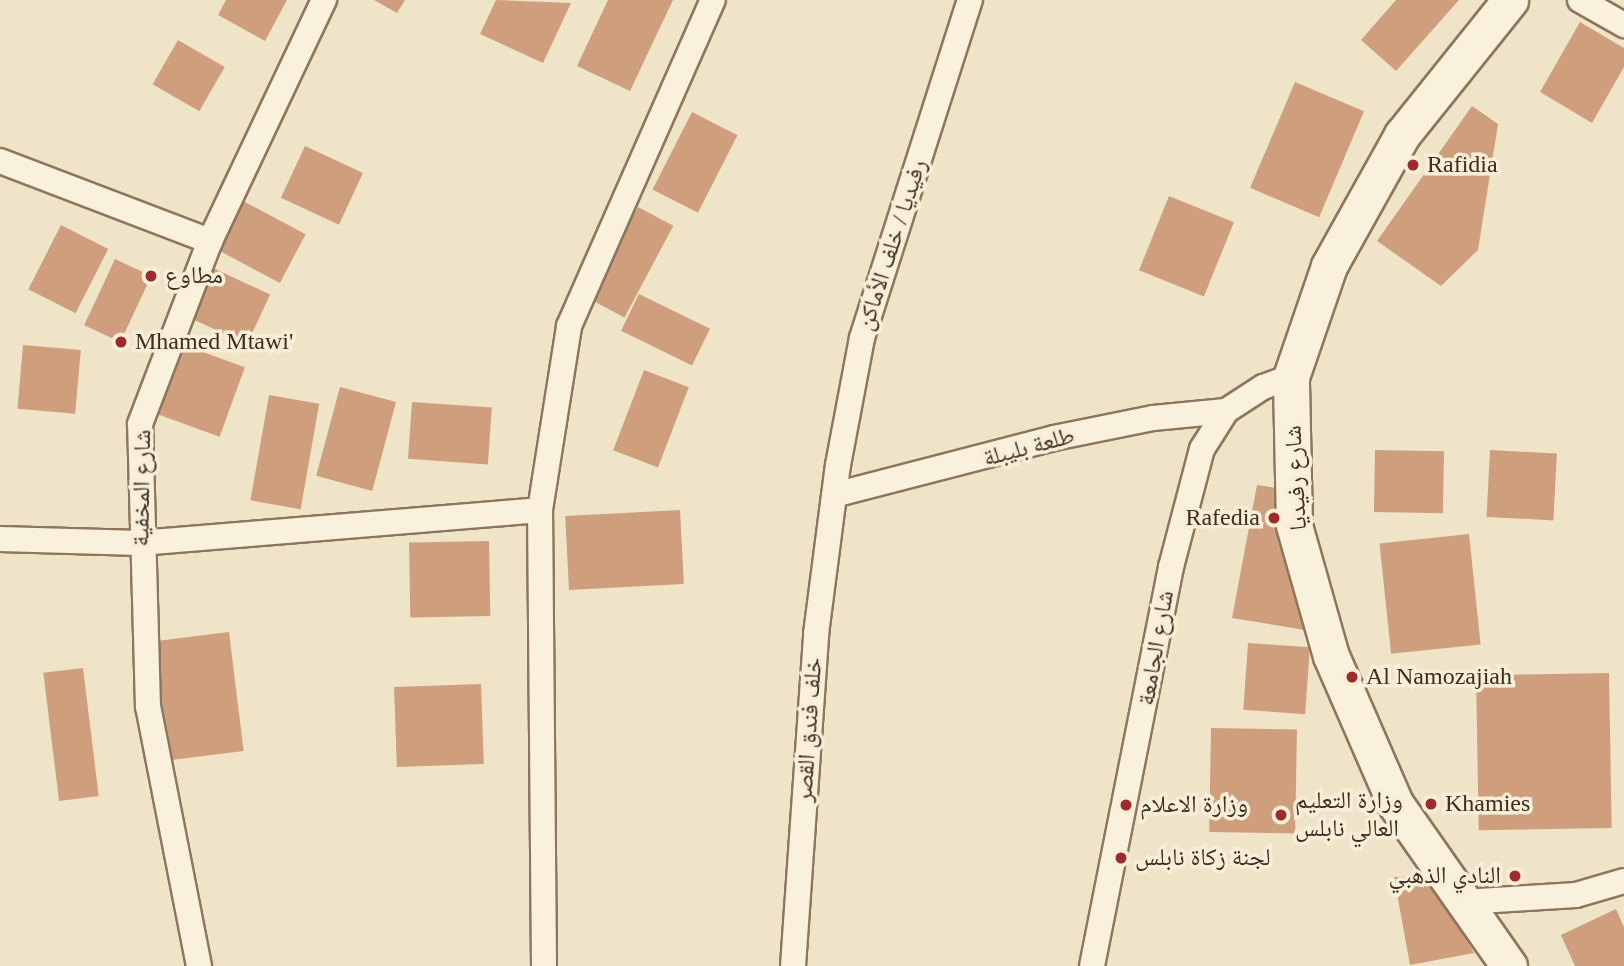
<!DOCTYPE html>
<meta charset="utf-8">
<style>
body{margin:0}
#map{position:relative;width:1624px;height:966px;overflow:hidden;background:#f0e4c8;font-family:"Times New Roman","Noto Naskh Arabic",serif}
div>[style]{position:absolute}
.building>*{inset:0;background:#cf9f7d;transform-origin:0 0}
.roads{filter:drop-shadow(2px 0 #8d765c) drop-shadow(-2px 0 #8d765c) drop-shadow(0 2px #8d765c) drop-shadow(0 -2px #8d765c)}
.minor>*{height:24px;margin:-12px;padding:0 12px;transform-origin:12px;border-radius:12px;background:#faf1dc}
.secondary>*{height:35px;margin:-17.5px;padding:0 17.5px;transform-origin:17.5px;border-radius:17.5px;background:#faf1dc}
.dots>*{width:19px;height:19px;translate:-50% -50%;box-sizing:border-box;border:4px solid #f7eed8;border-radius:50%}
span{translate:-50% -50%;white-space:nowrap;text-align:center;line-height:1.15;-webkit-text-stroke:7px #f7eed8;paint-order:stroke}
.poi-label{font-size:24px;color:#3d2e20}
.left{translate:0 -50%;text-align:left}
.right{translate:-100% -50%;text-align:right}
.street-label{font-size:24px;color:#3d2e20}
</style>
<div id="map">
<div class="building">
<i style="clip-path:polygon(226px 0,287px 0,265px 41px,218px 15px)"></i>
<i style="clip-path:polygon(374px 0,405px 0,397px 13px)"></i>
<i style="clip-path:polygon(496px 0,571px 3px,543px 63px,480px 34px)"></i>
<i style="clip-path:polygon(608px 0,673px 0,630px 91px,577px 66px)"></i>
<i style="clip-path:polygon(1396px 0,1459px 0,1396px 71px,1361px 40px)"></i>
<i style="clip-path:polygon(1580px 22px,1624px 48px,1624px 67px,1592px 123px,1540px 92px)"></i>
<i style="left:178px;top:40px;width:54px;height:51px;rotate:30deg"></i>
<i style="left:1295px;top:82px;width:75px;height:115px;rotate:23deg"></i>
<i style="clip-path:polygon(1472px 106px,1498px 124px,1478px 250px,1441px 286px,1377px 241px)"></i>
<i style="left:692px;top:112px;width:51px;height:87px;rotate:27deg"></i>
<i style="left:305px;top:146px;width:64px;height:57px;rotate:25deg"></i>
<i style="left:1169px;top:196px;width:70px;height:80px;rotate:22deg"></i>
<i style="left:243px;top:201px;width:71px;height:55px;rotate:28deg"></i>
<i style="left:638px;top:207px;width:40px;height:104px;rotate:28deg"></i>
<i style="left:61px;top:225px;width:53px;height:72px;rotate:27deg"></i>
<i style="left:115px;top:259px;width:40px;height:73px;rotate:25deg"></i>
<i style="left:213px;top:268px;width:63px;height:55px;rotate:25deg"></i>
<i style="left:639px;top:294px;width:79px;height:41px;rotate:26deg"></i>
<i style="left:181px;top:344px;width:68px;height:74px;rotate:20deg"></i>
<i style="left:23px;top:345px;width:58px;height:64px;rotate:5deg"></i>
<i style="left:644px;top:370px;width:48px;height:86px;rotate:21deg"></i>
<i style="left:340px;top:387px;width:58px;height:92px;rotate:15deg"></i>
<i style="left:269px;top:395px;width:51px;height:107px;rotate:10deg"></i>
<i style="left:412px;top:402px;width:80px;height:57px;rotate:4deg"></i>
<i style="left:1375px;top:450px;width:69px;height:62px;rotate:1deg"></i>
<i style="left:1490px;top:450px;width:67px;height:67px;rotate:3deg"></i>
<i style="clip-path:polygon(1257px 485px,1276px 488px,1311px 631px,1232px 618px)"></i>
<i style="left:680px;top:510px;width:74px;height:115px;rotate:87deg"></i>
<i style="left:1469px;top:534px;width:111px;height:90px;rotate:84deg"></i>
<i style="left:489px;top:541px;width:75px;height:80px;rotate:89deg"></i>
<i style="left:229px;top:632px;width:120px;height:79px;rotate:83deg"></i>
<i style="left:1248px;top:643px;width:62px;height:67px;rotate:4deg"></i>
<i style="left:83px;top:668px;width:129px;height:40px;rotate:83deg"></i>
<i style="left:1609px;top:673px;width:155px;height:133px;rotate:89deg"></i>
<i style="left:481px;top:684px;width:80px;height:87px;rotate:88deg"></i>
<i style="left:1211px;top:728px;width:86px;height:104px;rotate:1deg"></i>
<i style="clip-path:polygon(1394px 877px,1432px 877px,1474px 953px,1410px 965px)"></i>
<i style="clip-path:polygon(1616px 909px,1624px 927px,1624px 966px,1575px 966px,1561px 935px)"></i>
</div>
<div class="roads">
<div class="minor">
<i style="left:1580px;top:0;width:51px;rotate:29.6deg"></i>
<i style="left:0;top:161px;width:225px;rotate:20.9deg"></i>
<i style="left:834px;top:495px;width:227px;rotate:-14.5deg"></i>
<i style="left:1054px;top:438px;width:101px;rotate:-11.4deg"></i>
<i style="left:1153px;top:418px;width:73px;rotate:-5.5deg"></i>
<i style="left:0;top:539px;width:140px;rotate:1.6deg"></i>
<i style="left:140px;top:543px;width:401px;rotate:-4.7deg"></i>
<i style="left:1463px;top:902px;width:113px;rotate:-3.5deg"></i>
<i style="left:1576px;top:895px;width:50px;rotate:-16.3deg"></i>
<i style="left:199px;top:966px;width:264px;rotate:-101.1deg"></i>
<i style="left:148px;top:707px;width:283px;rotate:-91.6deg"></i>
<i style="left:140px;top:424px;width:196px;rotate:-69.1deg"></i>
<i style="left:210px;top:241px;width:267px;rotate:-64.7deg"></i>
<i style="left:544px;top:966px;width:456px;rotate:-90.5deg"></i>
<i style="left:540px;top:510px;width:186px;rotate:-81deg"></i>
<i style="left:569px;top:326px;width:356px;rotate:-66.2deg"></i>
<i style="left:793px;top:966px;width:333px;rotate:-86deg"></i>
<i style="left:816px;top:634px;width:170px;rotate:-82.6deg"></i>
<i style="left:838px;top:465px;width:129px;rotate:-79.3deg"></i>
<i style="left:862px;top:338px;width:355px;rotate:-72.3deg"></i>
<i style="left:1092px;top:966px;width:407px;rotate:-78.8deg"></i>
<i style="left:1171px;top:567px;width:122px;rotate:-75.3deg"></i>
<i style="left:1202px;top:449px;width:45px;rotate:-57.7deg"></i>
<i style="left:1226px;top:411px;width:44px;rotate:-33deg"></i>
<i style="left:1263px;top:387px;width:30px;rotate:-20deg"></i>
</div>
<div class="secondary">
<i style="left:1509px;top:966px;width:199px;rotate:-125deg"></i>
<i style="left:1395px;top:803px;width:160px;rotate:-113.5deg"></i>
<i style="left:1331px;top:656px;width:136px;rotate:-105.8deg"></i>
<i style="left:1294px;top:525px;width:148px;rotate:-91.2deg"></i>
<i style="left:1291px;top:377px;width:117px;rotate:-71.1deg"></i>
<i style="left:1329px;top:266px;width:150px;rotate:-60.9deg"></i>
<i style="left:1402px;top:135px;width:173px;rotate:-51.3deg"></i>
</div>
</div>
<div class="dots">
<i style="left:1413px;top:165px;background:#9e2a2b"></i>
<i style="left:151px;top:276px;background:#9e2a2b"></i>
<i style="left:121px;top:342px;background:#9e2a2b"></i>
<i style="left:1274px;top:518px;background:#9e2a2b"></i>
<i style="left:1352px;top:677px;background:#9e2a2b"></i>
<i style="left:1431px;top:804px;background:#9e2a2b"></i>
<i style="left:1126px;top:805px;background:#9e2a2b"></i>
<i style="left:1281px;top:815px;background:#9e2a2b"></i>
<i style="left:1121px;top:858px;background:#9e2a2b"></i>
<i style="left:1515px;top:876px;background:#9e2a2b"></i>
</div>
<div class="poi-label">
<span class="left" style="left:1427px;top:165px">Rafidia</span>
<span class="left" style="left:165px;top:276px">مطاوع</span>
<span class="left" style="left:135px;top:342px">Mhamed Mtawi'</span>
<span class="right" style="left:1260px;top:518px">Rafedia</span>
<span class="left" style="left:1366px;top:677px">Al Namozajiah</span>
<span class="left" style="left:1295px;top:815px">وزارة التعليم<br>العالي نابلس</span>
<span class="left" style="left:1445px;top:804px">Khamies</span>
<span class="left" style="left:1140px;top:805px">وزارة الاعلام</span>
<span class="left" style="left:1135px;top:858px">لجنة زكاة نابلس</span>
<span class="right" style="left:1501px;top:876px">النادي الذهبي</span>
</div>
<div class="street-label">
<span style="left:892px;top:245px;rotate:-72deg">رفيديا / خلف الأماكن</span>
<span style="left:1029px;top:447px;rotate:-15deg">طلعة بليبلة</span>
<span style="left:1296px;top:478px;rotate:-93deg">شارع رفيديا</span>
<span style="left:142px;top:488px;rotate:-89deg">شارع المخفية</span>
<span style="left:1156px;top:648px;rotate:-80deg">شارع الجامعة</span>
<span style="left:809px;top:730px;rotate:-86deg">خلف فندق القصر</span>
</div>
</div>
